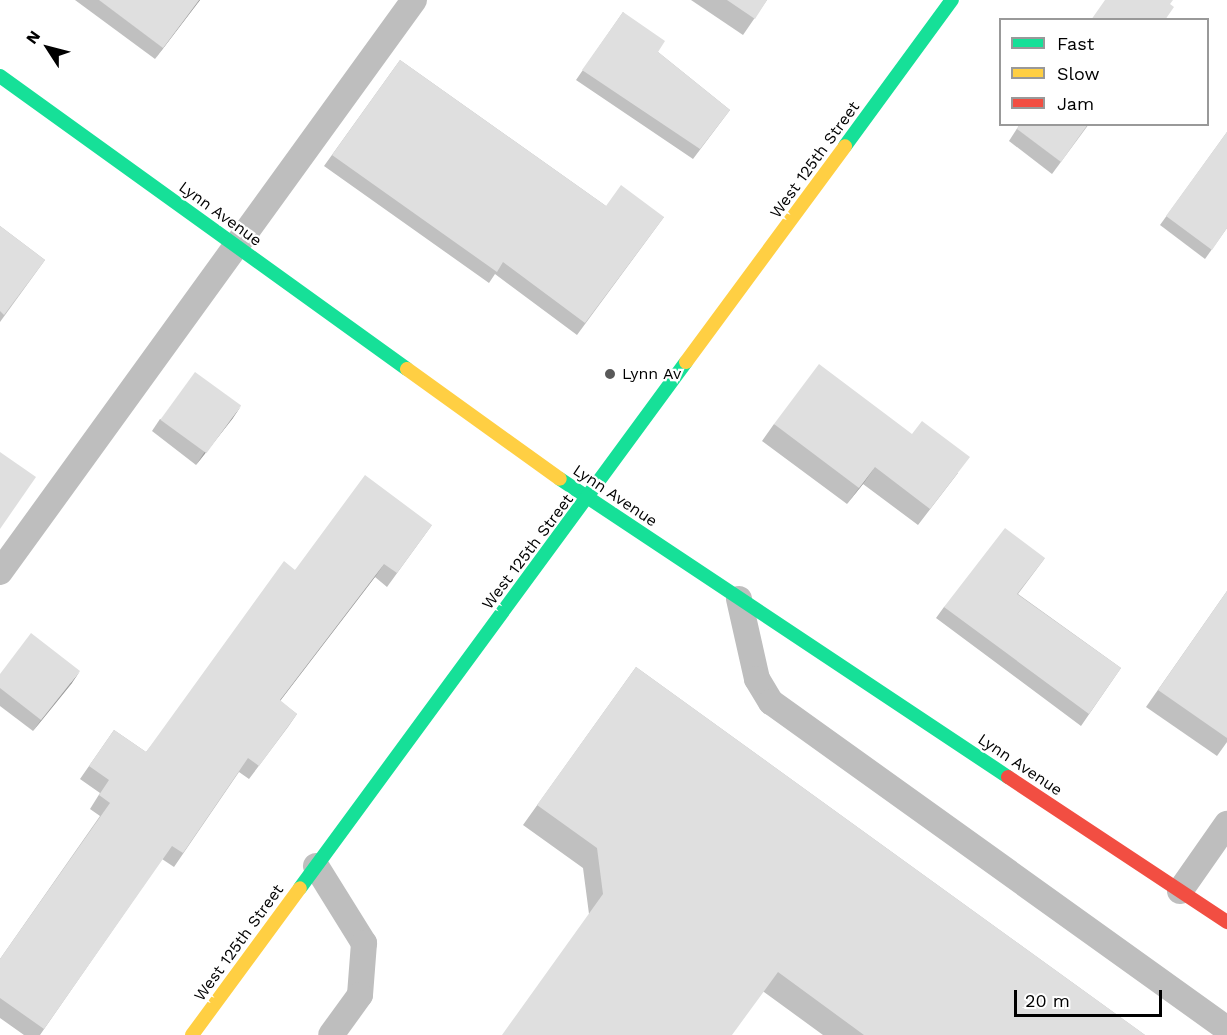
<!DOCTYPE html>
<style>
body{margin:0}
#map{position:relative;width:1227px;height:1035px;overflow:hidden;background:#fff;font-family:"Work Sans",sans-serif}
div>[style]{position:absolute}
.lane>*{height:26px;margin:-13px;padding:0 13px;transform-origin:13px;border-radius:13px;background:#bebebe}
.fast>*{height:14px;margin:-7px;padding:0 7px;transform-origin:7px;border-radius:7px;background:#16e098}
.slow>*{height:14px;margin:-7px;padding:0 7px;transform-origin:7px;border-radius:7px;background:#ffcf43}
.jam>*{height:14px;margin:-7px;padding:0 7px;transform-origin:7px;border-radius:7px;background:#f24e42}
.wall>*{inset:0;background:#c0c0c0}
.shaded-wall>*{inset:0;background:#9c9c9c}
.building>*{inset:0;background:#dfdfdf;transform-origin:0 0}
.dots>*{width:16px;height:16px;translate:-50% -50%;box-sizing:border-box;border:3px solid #fff;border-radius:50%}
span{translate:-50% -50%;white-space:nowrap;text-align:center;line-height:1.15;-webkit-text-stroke:4.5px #fff;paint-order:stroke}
.street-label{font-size:16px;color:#000}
.poi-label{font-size:16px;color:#000}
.left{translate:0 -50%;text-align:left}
.legend{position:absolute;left:999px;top:18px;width:210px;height:108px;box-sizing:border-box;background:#fff;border:2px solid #999;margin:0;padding:8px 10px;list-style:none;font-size:18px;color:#000}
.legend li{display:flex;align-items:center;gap:12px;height:30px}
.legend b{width:30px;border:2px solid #999}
.north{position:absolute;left:18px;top:18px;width:60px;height:60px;-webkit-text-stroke:4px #fff;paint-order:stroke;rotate:306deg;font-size:16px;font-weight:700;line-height:24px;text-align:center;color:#000}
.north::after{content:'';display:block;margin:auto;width:21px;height:27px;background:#000;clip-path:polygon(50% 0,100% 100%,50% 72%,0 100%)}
.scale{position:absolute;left:1014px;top:990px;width:148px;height:27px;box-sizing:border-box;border:3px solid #000;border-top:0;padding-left:8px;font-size:18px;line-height:21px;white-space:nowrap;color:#000;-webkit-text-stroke:4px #fff;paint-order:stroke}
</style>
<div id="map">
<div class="lane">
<i style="left:0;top:572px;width:706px;rotate:-54.1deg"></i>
<i style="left:739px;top:599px;width:82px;rotate:77.3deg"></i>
<i style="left:757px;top:679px;width:27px;rotate:59deg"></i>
<i style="left:771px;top:702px;width:561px;rotate:35.64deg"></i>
<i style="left:316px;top:866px;width:91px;rotate:58.1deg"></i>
<i style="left:364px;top:943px;width:52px;rotate:94.4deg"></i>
<i style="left:360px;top:995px;width:49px;rotate:125.9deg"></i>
<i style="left:1180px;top:891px;width:82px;rotate:-55deg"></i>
</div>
<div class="fast">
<i style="left:0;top:76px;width:501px;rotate:35.75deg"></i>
<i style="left:845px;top:146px;width:181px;rotate:-53.8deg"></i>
<i style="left:560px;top:479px;width:538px;rotate:33.63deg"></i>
<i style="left:300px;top:888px;width:652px;rotate:-53.73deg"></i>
</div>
<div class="slow">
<i style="left:686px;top:362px;width:268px;rotate:-53.6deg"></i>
<i style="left:407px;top:369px;width:188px;rotate:35.7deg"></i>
<i style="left:192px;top:1035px;width:182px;rotate:-53.7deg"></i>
</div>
<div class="jam">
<i style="left:1008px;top:777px;width:263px;rotate:33.5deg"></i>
</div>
<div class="wall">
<i style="clip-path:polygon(75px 0,200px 0,155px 59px)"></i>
<i style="clip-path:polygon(691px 0,767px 0,743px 35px)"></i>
<i style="clip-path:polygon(623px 12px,658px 52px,730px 110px,693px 159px,576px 80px)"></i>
<i style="clip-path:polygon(400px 60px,606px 206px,664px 217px,577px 335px,495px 274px,489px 283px,324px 166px)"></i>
<i style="clip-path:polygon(1020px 124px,1089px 124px,1052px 174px,1009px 141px)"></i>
<i style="clip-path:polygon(1227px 132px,1227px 228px,1205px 259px,1160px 225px)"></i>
<i style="clip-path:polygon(0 226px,45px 260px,0 322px)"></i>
<i style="clip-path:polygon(233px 418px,196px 465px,152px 431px,160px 419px)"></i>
<i style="clip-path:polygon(774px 424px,958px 473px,918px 525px,863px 484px,847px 504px,762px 441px)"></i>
<i style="clip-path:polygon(432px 525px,387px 587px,375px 577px,280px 701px,297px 714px,288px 727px,249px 779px,239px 772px,174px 867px,162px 859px,40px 1035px,24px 1035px,0 1018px,0 959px,100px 816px,90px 809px,100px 793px,80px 779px,114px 730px,146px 752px,295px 570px)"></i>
<i style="clip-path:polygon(1045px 558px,1018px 594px,1121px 668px,1081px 726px,936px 618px,944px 607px)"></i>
<i style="clip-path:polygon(1227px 591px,1227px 742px,1217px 756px,1146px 707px)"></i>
<i style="clip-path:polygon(636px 667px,1145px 1035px,823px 1035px,764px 992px,589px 914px,583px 868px,523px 825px)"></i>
<i style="clip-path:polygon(0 674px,72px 683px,33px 731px,0 706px)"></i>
</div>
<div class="shaded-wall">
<i style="clip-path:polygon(199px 0,200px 0,155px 59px,163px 48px)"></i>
<i style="clip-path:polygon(241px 406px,233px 418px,196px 465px,204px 453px)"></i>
<i style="clip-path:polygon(875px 467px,863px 484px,847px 504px,859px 488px)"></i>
<i style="clip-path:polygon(384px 564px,375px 577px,270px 714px,280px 700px)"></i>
<i style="clip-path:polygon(80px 671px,72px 683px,33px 731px,41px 720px)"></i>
</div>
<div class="building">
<i style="clip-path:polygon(99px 0,199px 0,163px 48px)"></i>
<i style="clip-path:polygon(727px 0,767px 0,755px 19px)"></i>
<i style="clip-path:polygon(1105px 0,1173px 0,1170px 4px,1174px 7px,1165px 20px,1091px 20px)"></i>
<i style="clip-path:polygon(623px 12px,665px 41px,658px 52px,730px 110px,700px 149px,582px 70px)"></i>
<i style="clip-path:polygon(400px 60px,606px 206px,621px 185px,664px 217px,585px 323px,503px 262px,497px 272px,332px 155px)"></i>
<i style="clip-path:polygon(1020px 124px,1088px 124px,1061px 162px,1017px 129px)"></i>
<i style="clip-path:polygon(1227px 132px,1227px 228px,1212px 250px,1166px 216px)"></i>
<i style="clip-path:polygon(0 226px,45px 260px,4px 315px,0 311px)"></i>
<i style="clip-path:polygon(819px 364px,912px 434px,922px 421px,970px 457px,930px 509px,875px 467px,859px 488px,774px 424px)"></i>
<i style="left:195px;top:372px;width:57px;height:59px;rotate:36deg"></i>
<i style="clip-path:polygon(0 452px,36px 477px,0 529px)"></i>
<i style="clip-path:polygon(365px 475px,432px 525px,397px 573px,384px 564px,280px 700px,297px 714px,259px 766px,248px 758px,183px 853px,172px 846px,44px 1029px,0 998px,0 959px,110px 803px,99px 795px,109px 780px,89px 766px,114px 730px,146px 752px,284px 561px,295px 570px)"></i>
<i style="clip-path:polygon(1005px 528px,1045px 558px,1017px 594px,1121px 668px,1089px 714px,944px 607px)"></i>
<i style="clip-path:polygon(1227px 591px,1227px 738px,1158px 690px)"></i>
<i style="clip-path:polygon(31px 633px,80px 671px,41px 720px,0 688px,0 674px)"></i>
<i style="clip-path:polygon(636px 667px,1145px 1035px,864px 1035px,778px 972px,732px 1035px,502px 1035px,603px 894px,597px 848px,537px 805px)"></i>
</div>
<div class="dots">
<i style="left:610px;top:374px;background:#595959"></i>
</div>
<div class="street-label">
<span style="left:815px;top:160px;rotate:-54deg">West 125th Street</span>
<span style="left:220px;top:214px;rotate:36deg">Lynn Avenue</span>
<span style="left:615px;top:496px;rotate:34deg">Lynn Avenue</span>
<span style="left:528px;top:552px;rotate:-53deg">West 125th Street</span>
<span style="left:1020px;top:765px;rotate:34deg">Lynn Avenue</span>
<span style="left:239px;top:943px;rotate:-54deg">West 125th Street</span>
</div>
<div class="poi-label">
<span class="left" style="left:622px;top:374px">Lynn Av</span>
</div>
<ul class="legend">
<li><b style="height:8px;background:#16e098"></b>Fast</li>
<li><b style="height:8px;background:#ffcf43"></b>Slow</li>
<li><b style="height:8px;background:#f24e42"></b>Jam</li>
</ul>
<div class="north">N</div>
<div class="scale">20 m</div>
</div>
